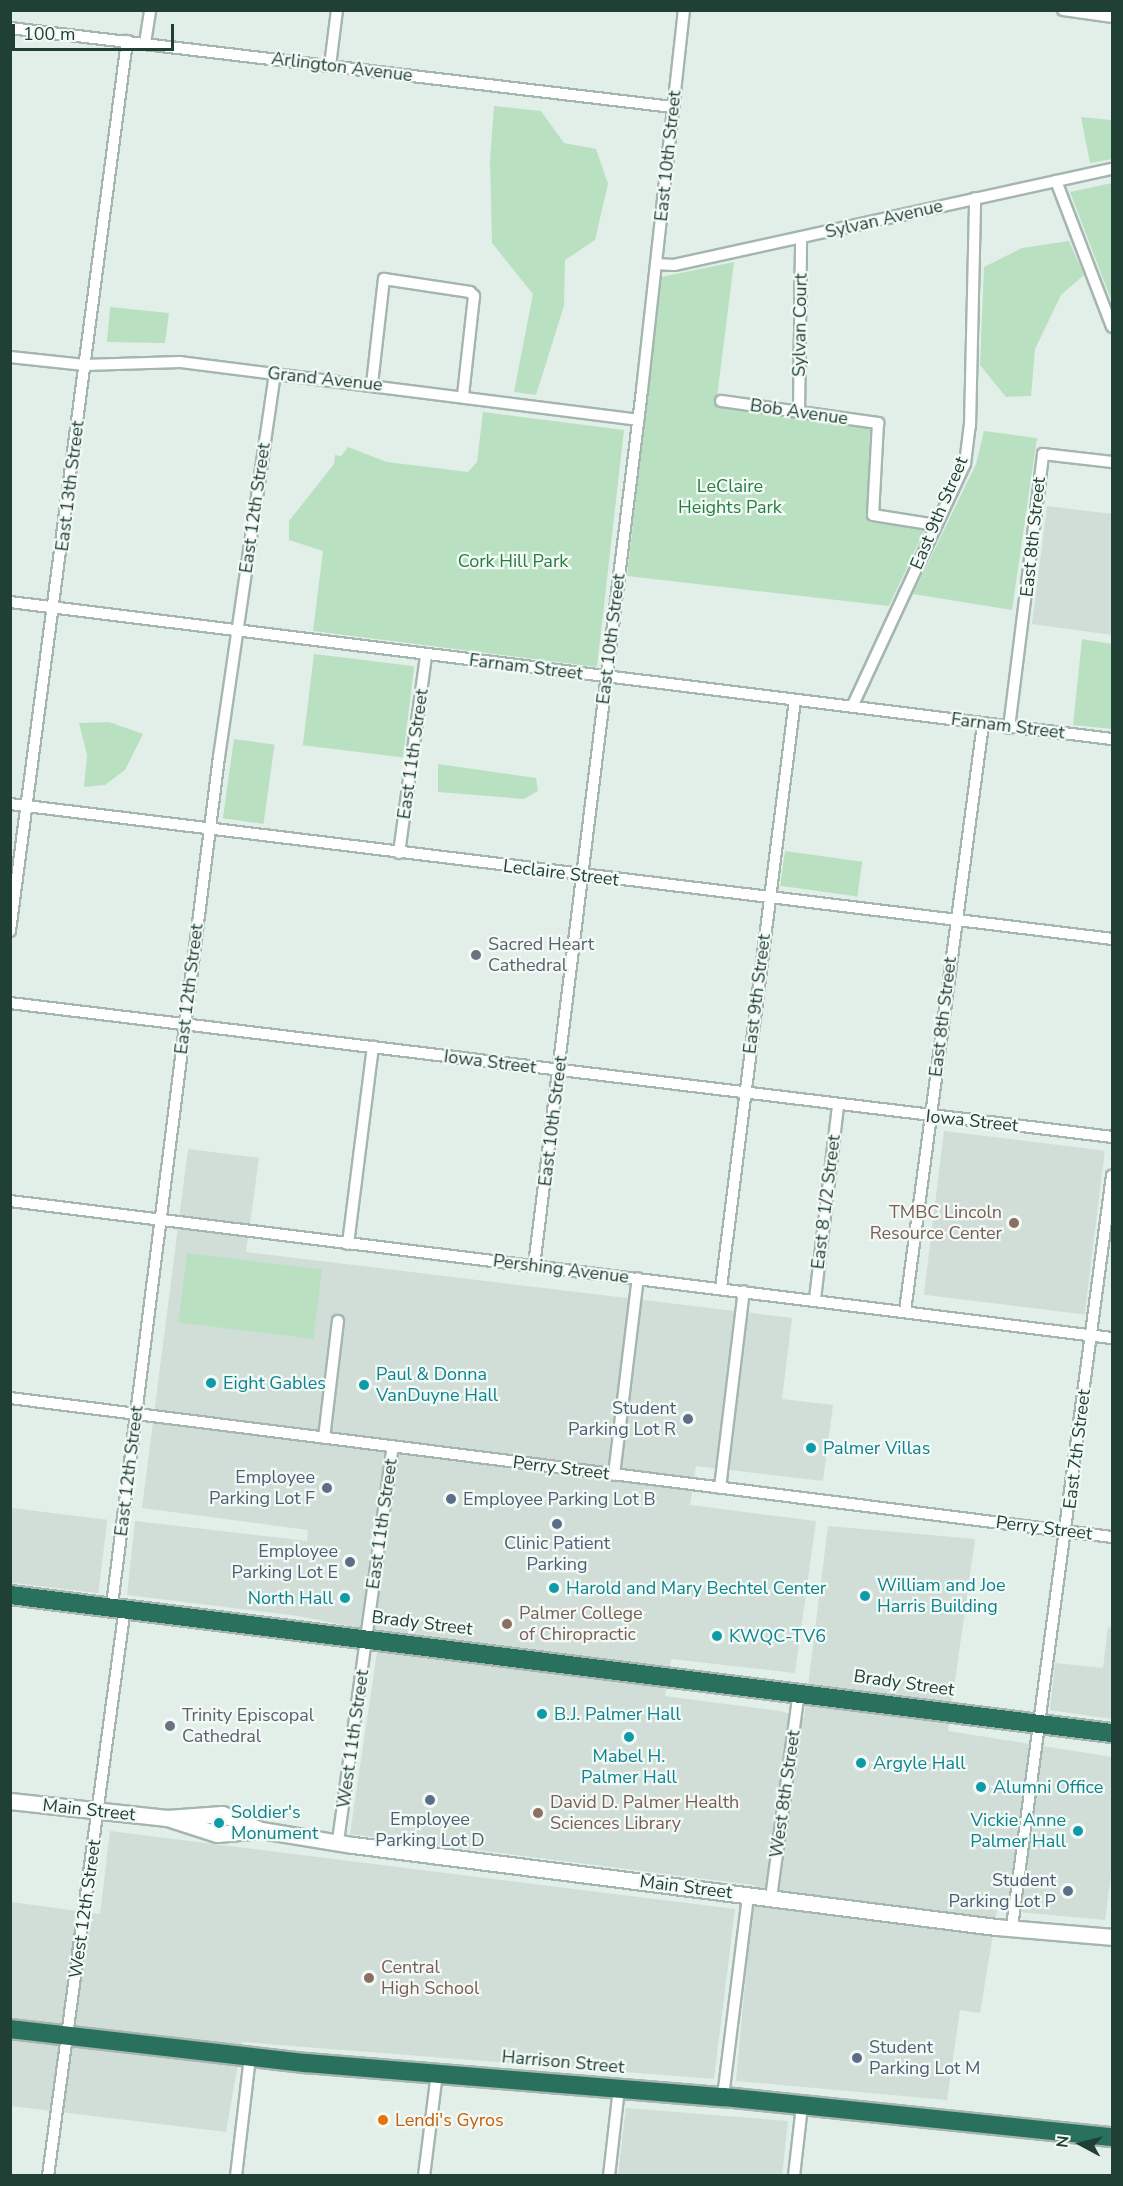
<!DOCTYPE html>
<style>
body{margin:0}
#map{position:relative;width:1123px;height:2186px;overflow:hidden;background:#e2eee8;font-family:"Nunito Sans",sans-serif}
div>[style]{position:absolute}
.built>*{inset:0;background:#d0ded7;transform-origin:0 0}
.green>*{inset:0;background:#b9e1c1;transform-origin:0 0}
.roads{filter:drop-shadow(2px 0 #a4b6af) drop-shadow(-2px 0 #a4b6af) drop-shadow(0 2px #a4b6af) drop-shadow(0 -2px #a4b6af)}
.street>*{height:10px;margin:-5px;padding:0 5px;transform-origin:5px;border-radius:5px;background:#fff}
.secondary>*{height:15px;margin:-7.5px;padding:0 7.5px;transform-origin:7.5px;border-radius:7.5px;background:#fff}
.highway>*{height:18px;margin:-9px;padding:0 9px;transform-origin:9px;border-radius:9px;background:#29705d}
.dots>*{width:16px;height:16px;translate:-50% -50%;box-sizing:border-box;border:3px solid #f3faf6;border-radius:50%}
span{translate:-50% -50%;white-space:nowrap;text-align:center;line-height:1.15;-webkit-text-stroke:4.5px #f3faf6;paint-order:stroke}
.street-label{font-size:18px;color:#204036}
.park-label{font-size:18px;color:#267b42}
.worship-label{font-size:18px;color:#5b616d}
.left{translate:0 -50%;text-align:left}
.education-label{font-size:18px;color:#785e54}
.right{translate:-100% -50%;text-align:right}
.culture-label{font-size:18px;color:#0d838f}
.service-label{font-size:18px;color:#4e5e75}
.food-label{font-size:18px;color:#c56008}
.frame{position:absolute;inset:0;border:12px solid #204036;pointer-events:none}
.north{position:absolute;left:1051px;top:2114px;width:60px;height:60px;-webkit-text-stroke:4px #f3faf6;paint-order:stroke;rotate:277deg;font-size:16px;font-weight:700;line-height:24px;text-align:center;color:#204036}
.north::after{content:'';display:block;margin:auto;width:21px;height:27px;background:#204036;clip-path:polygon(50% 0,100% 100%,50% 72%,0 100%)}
.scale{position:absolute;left:12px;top:24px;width:162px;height:27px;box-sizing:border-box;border:3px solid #204036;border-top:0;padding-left:8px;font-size:18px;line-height:21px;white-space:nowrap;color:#204036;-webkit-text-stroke:4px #f3faf6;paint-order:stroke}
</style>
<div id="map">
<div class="built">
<i style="clip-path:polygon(1047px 506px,1112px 514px,1112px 635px,1032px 624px)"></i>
<i style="left:944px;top:1131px;width:162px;height:165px;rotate:7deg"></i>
<i style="clip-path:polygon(188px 1149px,259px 1158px,246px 1252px,792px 1318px,782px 1399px,833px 1405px,823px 1481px,696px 1466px,690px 1505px,816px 1521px,795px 1673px,671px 1659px,665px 1696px,780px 1711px,804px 1718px,828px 1526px,975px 1539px,948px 1731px,1112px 1757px,1112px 1867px,1105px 1920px,997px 1910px,980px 2013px,960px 2010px,947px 2100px,736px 2081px,754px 1885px,350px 1834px,380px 1632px,298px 1616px,127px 1595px,135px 1521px,307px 1541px,308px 1530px,142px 1508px)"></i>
<i style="left:11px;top:1508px;width:97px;height:74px;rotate:7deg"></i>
<i style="clip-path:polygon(1108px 1627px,1112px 1628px,1112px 1719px,1050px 1710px,1055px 1663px,1103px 1668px)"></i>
<i style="clip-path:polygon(110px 1831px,735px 1909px,714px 2079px,242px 2042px,226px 2132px,11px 2106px,11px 1902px,100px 1914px)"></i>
<i style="clip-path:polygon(626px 2108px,788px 2121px,782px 2175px,618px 2175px)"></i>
</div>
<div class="green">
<i style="clip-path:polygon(494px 106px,541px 111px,564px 143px,596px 149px,608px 184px,595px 240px,565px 260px,564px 306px,536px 395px,514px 392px,533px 294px,492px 243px,490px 160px)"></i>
<i style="clip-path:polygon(1081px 117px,1112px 120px,1112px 159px,1090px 163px)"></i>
<i style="clip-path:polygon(1112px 183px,1112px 302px,1070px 192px)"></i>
<i style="clip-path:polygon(1069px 241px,1084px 275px,1061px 295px,1035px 349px,1031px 396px,1006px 397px,980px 365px,984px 267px,1022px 248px)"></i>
<i style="clip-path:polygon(734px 262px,716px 405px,870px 428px,868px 522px,925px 529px,889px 606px,627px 576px,661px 277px)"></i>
<i style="clip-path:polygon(110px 307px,169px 313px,165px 343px,107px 342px)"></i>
<i style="clip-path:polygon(483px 412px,624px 430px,597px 667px,313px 631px,323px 551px,289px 540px,289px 521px,334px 464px,335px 455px,341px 456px,348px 447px,387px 462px,468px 472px,477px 462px)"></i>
<i style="clip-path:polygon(984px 431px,1037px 438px,1012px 610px,913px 594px,976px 464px)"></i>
<i style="clip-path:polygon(1082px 639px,1112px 644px,1112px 729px,1073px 725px)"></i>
<i style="left:314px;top:654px;width:101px;height:92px;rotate:7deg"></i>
<i style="clip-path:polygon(109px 722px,143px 734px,125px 770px,105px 785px,84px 787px,87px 755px,79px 723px)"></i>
<i style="left:234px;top:739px;width:41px;height:80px;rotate:8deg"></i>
<i style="clip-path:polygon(438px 764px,536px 778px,538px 791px,524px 799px,438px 792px)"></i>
<i style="left:785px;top:851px;width:78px;height:35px;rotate:8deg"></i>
<i style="left:187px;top:1253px;width:136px;height:70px;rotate:7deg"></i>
</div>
<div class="roads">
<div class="street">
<i style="left:1063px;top:10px;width:49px;rotate:8.1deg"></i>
<i style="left:10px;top:28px;width:668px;rotate:6.8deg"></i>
<i style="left:145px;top:43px;width:33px;rotate:-81deg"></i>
<i style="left:330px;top:66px;width:56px;rotate:-82.9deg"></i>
<i style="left:1056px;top:181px;width:156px;rotate:69deg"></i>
<i style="left:656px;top:264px;width:18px;rotate:3deg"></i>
<i style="left:674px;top:265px;width:448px;rotate:-12.4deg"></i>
<i style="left:10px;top:357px;width:75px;rotate:6.1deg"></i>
<i style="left:85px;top:365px;width:95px;rotate:-1.8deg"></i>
<i style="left:180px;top:362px;width:462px;rotate:7.2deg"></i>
<i style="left:372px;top:384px;width:106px;rotate:-83.5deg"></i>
<i style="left:384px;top:279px;width:87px;rotate:8.6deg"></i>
<i style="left:470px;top:292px;width:6px;rotate:45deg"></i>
<i style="left:474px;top:296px;width:101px;rotate:96.3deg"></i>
<i style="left:721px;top:401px;width:159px;rotate:8deg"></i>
<i style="left:878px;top:423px;width:92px;rotate:93.1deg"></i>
<i style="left:873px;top:515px;width:64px;rotate:9deg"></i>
<i style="left:799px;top:411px;width:173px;rotate:-89.3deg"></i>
<i style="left:10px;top:602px;width:1110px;rotate:7.09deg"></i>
<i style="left:852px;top:707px;width:268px;rotate:-65.1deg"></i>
<i style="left:965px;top:464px;width:38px;rotate:-83deg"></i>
<i style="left:970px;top:426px;width:228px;rotate:-88.7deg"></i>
<i style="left:1009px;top:728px;width:276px;rotate:-82.9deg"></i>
<i style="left:1043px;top:454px;width:69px;rotate:6.6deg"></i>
<i style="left:10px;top:804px;width:1110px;rotate:6.98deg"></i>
<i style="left:399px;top:853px;width:200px;rotate:-82.2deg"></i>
<i style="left:10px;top:931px;width:898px;rotate:-82.51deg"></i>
<i style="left:10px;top:1003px;width:1110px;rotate:6.93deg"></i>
<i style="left:10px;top:1201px;width:1110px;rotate:7.09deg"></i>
<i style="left:348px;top:1244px;width:199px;rotate:-82.8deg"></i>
<i style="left:534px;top:1266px;width:883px;rotate:-82.97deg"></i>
<i style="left:642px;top:390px;width:382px;rotate:-83.7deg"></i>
<i style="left:721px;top:1288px;width:593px;rotate:-82.83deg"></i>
<i style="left:815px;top:1299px;width:195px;rotate:-83.2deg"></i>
<i style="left:905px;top:1311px;width:592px;rotate:-82.43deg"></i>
<i style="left:10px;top:1398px;width:1111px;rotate:7.19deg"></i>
<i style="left:324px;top:1438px;width:118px;rotate:-83.2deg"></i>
<i style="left:614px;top:1475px;width:198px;rotate:-83.1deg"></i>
<i style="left:720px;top:1488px;width:198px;rotate:-83.1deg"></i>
<i style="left:112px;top:1605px;width:855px;rotate:-82.81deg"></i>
<i style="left:219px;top:757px;width:387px;rotate:-81.7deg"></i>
<i style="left:338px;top:1841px;width:398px;rotate:-82.1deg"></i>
<i style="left:771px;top:1898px;width:209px;rotate:-82.3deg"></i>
<i style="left:1012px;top:1927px;width:758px;rotate:-82.42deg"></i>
<i style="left:723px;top:2097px;width:204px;rotate:-82.9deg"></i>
<i style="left:48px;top:2176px;width:574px;rotate:-82.29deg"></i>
<i style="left:236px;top:2176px;width:120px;rotate:-83.3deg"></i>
<i style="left:424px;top:2176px;width:104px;rotate:-82.8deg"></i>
<i style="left:609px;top:2176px;width:89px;rotate:-83.5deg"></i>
<i style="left:794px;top:2176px;width:70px;rotate:-83.5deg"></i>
</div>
<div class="secondary">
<i style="left:10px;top:1801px;width:158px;rotate:6.2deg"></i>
<i style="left:167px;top:1818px;width:55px;rotate:-4.2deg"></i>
<i style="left:222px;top:1814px;width:42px;rotate:22.3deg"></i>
<i style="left:261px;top:1830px;width:44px;rotate:174.8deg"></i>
<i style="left:217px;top:1834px;width:52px;rotate:-162.3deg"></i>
<i style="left:261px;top:1830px;width:93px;rotate:9.3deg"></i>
<i style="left:353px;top:1845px;width:648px;rotate:7.27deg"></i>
<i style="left:996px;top:1927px;width:116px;rotate:4.9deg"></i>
</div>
<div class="highway">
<i style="left:10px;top:1595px;width:1111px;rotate:7.14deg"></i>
<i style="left:10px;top:2029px;width:298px;rotate:6.6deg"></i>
<i style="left:306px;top:2063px;width:418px;rotate:4.7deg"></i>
<i style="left:723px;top:2097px;width:391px;rotate:5.9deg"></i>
</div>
</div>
<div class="dots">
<i style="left:476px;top:955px;background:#6b7280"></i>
<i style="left:1014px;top:1223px;background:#8d6e63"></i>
<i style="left:211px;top:1383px;background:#0f9aa8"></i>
<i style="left:364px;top:1385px;background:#0f9aa8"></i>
<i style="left:688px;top:1419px;background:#5c6f8a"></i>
<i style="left:811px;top:1448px;background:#0f9aa8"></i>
<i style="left:327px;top:1488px;background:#5c6f8a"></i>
<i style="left:451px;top:1499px;background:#5c6f8a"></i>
<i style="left:557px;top:1524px;background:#5c6f8a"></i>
<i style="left:350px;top:1562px;background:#5c6f8a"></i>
<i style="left:554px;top:1588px;background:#0f9aa8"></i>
<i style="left:865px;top:1596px;background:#0f9aa8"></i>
<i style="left:345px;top:1598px;background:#0f9aa8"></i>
<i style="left:507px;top:1624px;background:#8d6e63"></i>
<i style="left:717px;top:1636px;background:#0f9aa8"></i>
<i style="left:542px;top:1714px;background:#0f9aa8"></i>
<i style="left:170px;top:1726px;background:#6b7280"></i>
<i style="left:629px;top:1737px;background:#0f9aa8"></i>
<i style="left:861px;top:1763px;background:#0f9aa8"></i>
<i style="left:981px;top:1787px;background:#0f9aa8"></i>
<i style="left:430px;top:1800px;background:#5c6f8a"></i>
<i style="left:538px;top:1813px;background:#8d6e63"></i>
<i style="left:219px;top:1823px;background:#0f9aa8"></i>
<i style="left:1078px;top:1831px;background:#0f9aa8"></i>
<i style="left:1068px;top:1891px;background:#5c6f8a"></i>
<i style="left:369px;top:1978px;background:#8d6e63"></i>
<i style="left:857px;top:2058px;background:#5c6f8a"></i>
<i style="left:383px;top:2120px;background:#e8710a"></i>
</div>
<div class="street-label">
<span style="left:342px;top:67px;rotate:7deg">Arlington Avenue</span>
<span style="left:668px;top:156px;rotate:-84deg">East 10th Street</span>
<span style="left:884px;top:219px;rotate:-13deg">Sylvan Avenue</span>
<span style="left:800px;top:325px;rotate:-89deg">Sylvan Court</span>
<span style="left:325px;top:379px;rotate:6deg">Grand Avenue</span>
<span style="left:799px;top:412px;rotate:8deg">Bob Avenue</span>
<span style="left:70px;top:486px;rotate:-83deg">East 13th Street</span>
<span style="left:255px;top:508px;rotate:-82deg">East 12th Street</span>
<span style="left:939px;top:513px;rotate:-67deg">East 9th Street</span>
<span style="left:1033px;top:537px;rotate:-84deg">East 8th Street</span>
<span style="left:611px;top:639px;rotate:-83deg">East 10th Street</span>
<span style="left:526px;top:667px;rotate:7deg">Farnam Street</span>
<span style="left:1008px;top:726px;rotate:7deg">Farnam Street</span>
<span style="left:413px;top:754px;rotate:-82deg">East 11th Street</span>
<span style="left:561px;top:873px;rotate:7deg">Leclaire Street</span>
<span style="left:189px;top:989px;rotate:-83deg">East 12th Street</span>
<span style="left:757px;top:994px;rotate:-83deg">East 9th Street</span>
<span style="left:943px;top:1017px;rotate:-83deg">East 8th Street</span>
<span style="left:490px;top:1062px;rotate:7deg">Iowa Street</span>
<span style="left:553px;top:1121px;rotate:-83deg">East 10th Street</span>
<span style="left:972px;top:1121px;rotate:6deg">Iowa Street</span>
<span style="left:826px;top:1202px;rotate:-83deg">East 8 1/2 Street</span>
<span style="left:561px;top:1269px;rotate:7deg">Pershing Avenue</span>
<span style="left:1077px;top:1449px;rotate:-83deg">East 7th Street</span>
<span style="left:561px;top:1468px;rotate:7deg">Perry Street</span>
<span style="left:129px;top:1471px;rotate:-83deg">East 12th Street</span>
<span style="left:382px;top:1524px;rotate:-82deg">East 11th Street</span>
<span style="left:1044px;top:1528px;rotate:7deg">Perry Street</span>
<span style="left:422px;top:1623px;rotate:7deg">Brady Street</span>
<span style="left:904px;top:1683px;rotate:8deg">Brady Street</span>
<span style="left:353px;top:1739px;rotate:-82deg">West 11th Street</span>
<span style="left:785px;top:1794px;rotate:-82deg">West 8th Street</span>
<span style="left:89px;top:1810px;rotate:6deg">Main Street</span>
<span style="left:686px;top:1887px;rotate:7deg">Main Street</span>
<span style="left:85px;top:1909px;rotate:-82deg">West 12th Street</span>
<span style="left:563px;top:2062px;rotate:5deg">Harrison Street</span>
</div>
<div class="park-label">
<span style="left:730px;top:497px">LeClaire<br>Heights Park</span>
<span style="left:513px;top:561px">Cork Hill Park</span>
</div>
<div class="worship-label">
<span class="left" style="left:488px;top:955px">Sacred Heart<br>Cathedral</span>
<span class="left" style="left:182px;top:1726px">Trinity Episcopal<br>Cathedral</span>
</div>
<div class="education-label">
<span class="right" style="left:1002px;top:1223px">TMBC Lincoln<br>Resource Center</span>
<span class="left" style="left:519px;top:1624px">Palmer College<br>of Chiropractic</span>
<span class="left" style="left:550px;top:1813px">David D. Palmer Health<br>Sciences Library</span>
<span class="left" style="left:381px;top:1978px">Central<br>High School</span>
</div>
<div class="culture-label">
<span class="left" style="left:376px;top:1385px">Paul &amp; Donna<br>VanDuyne Hall</span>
<span class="left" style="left:223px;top:1383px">Eight Gables</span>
<span class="left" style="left:823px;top:1448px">Palmer Villas</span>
<span class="left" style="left:877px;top:1596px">William and Joe<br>Harris Building</span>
<span class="left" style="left:566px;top:1588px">Harold and Mary Bechtel Center</span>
<span class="right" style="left:333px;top:1598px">North Hall</span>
<span class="left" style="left:729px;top:1636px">KWQC-TV6</span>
<span class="left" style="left:554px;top:1714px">B.J. Palmer Hall</span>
<span style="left:629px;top:1767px">Mabel H.<br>Palmer Hall</span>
<span class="left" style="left:873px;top:1763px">Argyle Hall</span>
<span class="left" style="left:993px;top:1787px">Alumni Office</span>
<span class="left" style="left:231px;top:1823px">Soldier's<br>Monument</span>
<span class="right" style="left:1066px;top:1831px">Vickie Anne<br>Palmer Hall</span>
</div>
<div class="service-label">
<span class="right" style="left:676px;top:1419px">Student<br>Parking Lot R</span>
<span class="right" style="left:315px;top:1488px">Employee<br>Parking Lot F</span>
<span class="left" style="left:463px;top:1499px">Employee Parking Lot B</span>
<span style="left:557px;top:1554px">Clinic Patient<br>Parking</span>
<span class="right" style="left:338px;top:1562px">Employee<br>Parking Lot E</span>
<span style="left:430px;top:1830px">Employee<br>Parking Lot D</span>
<span class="right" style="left:1056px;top:1891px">Student<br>Parking Lot P</span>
<span class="left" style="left:869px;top:2058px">Student<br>Parking Lot M</span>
</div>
<div class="food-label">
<span class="left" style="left:395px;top:2120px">Lendi's Gyros</span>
</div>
<div class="frame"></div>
<div class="north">N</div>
<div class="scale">100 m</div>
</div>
